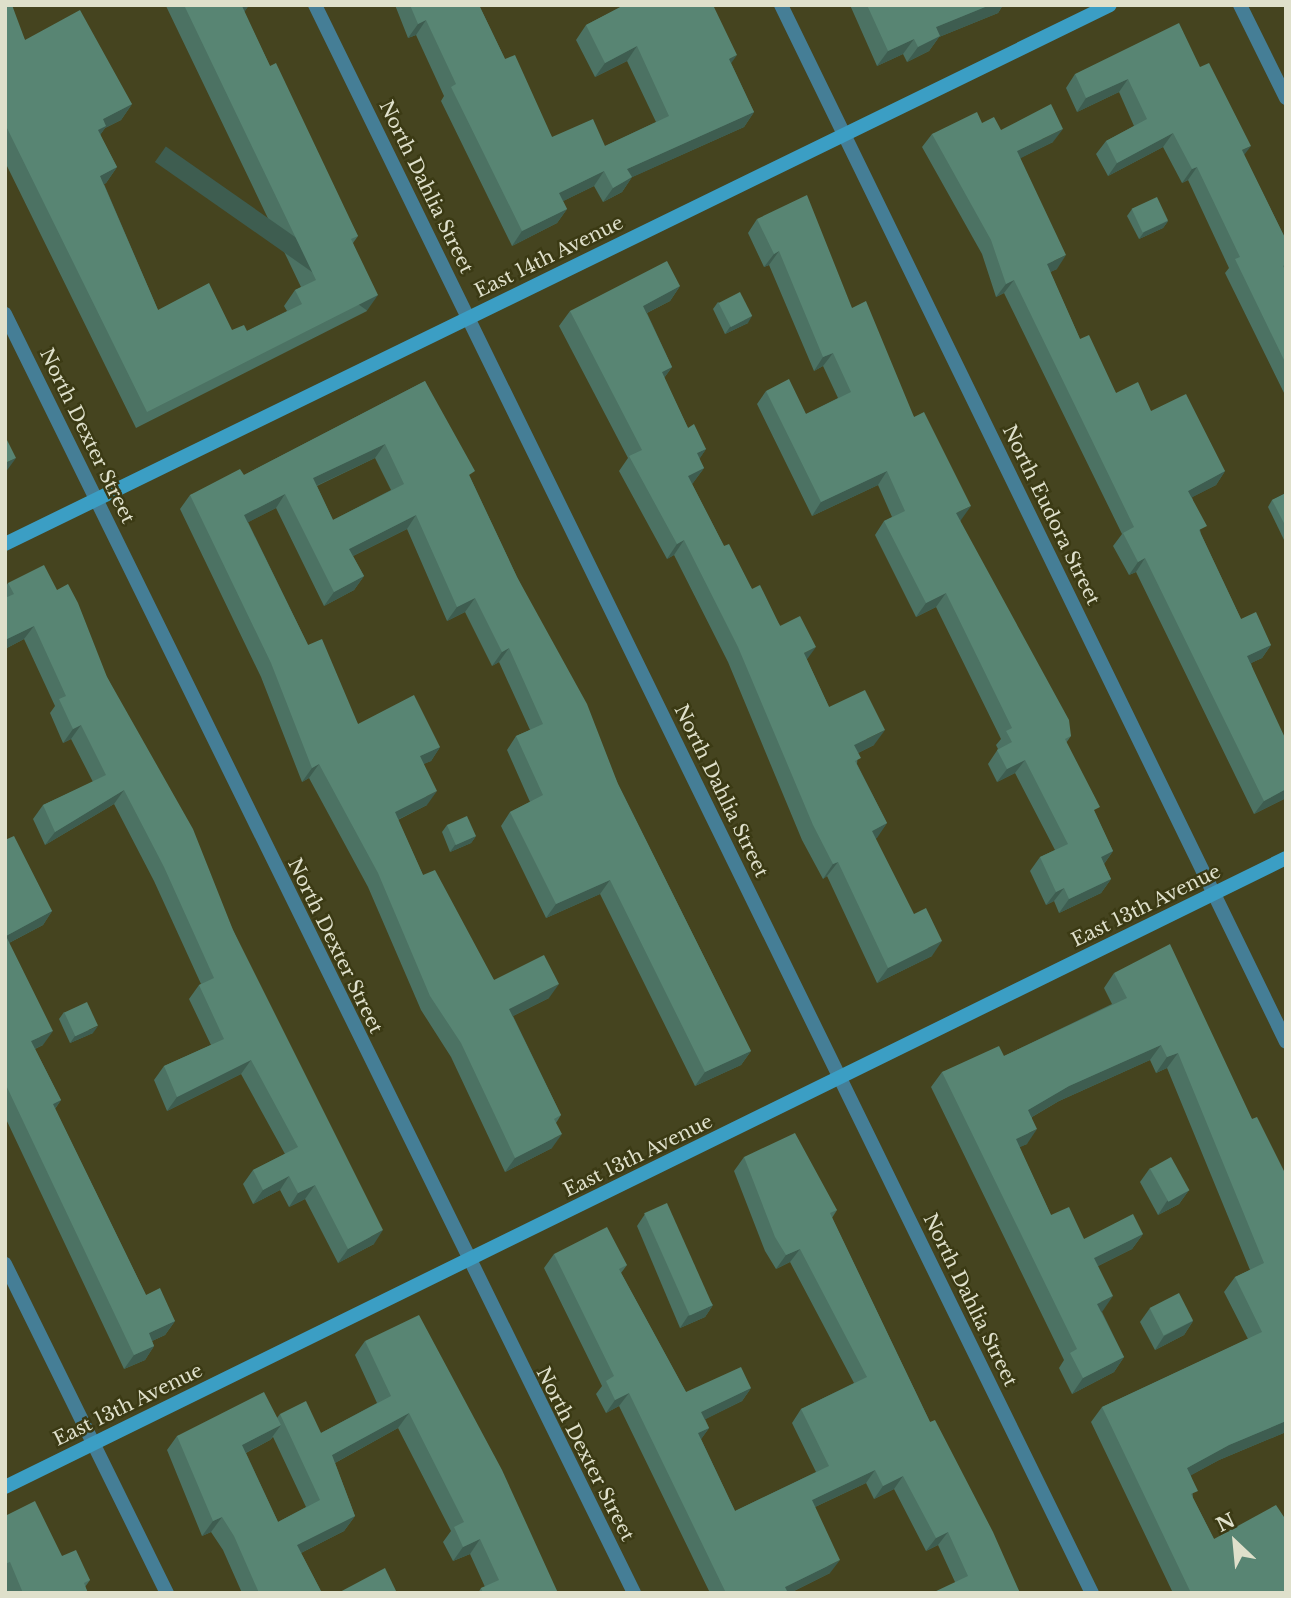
<!DOCTYPE html>
<style>
body{margin:0}
#map{position:relative;width:1291px;height:1598px;overflow:hidden;background:#45441f;font-family:"Libre Baskerville",serif}
div>[style]{position:absolute}
.street>*{height:14px;margin:-7px;padding:0 7px;transform-origin:7px;border-radius:7px;background:#457e96}
.secondary>*{height:14px;margin:-7px;padding:0 7px;transform-origin:7px;border-radius:7px;background:#3b9ec4}
.wall>*{inset:0;background:#4c7263}
.shaded-wall>*{inset:0;background:#3e5d50;transform-origin:0 0}
.building>*{inset:0;background:#588573;transform-origin:0 0}
span{translate:-50% -50%;white-space:nowrap;text-align:center;line-height:1.15;-webkit-text-stroke:5px #3b3a14;paint-order:stroke}
.street-label{font-size:19px;color:#dfe0cb}
.frame{position:absolute;inset:0;border:7px solid #dfe0cb;pointer-events:none}
.north{position:absolute;left:1200px;top:1507px;width:70px;height:70px;-webkit-text-stroke:5px #3b3a14;paint-order:stroke;rotate:334deg;font-size:19px;font-weight:700;line-height:28px;text-align:center;color:#dfe0cb}
.north::after{content:'';display:block;margin:auto;width:24px;height:32px;background:#dfe0cb;clip-path:polygon(50% 0,100% 100%,50% 72%,0 100%)}
</style>
<div id="map">
<div class="street">
<i style="left:315px;top:5px;width:1768px;rotate:63.93deg"></i>
<i style="left:781px;top:5px;width:1153px;rotate:64.03deg"></i>
<i style="left:1240px;top:5px;width:104px;rotate:63.7deg"></i>
<i style="left:5px;top:314px;width:1425px;rotate:63.81deg"></i>
<i style="left:5px;top:1264px;width:367px;rotate:63.8deg"></i>
</div>
<div class="secondary">
<i style="left:5px;top:544px;width:1229px;rotate:-26deg"></i>
<i style="left:5px;top:1487px;width:1427px;rotate:-26.15deg"></i>
</div>
<div class="wall">
<i style="clip-path:polygon(5px 5px,25px 40px,132px 104px,121px 120px,105px 128px,100px 135px,117px 167px,106px 183px,104px 184px,158px 310px,232px 330px,247px 331px,287px 311px,284px 306px,295px 290px,301px 287px,166px 6px,167px 5px,249px 5px,244px 12px,270px 66px,358px 236px,353px 243px,367px 311px,136px 428px,5px 162px)"></i>
<i style="clip-path:polygon(395px 5px,479px 5px,505px 59px,552px 137px,605px 146px,656px 122px,627px 61px,595px 77px,576px 40px,586px 25px,623px 6px,622px 5px,713px 5px,731px 63px,754px 112px,744px 127px,632px 177px,622px 192px,603px 202px,594px 186px,563px 201px,567px 209px,557px 223px,512px 246px,441px 101px,444px 96px,416px 35px,408px 38px)"></i>
<i style="clip-path:polygon(850px 5px,1003px 5px,998px 13px,939px 37px,929px 51px,907px 62px,903px 54px,877px 66px)"></i>
<i style="clip-path:polygon(1200px 67px,1286px 240px,1286px 397px,1225px 273px,1229px 268px,1188px 180px,1182px 183px,1163px 147px,1108px 176px,1096px 154px,1106px 141px,1134px 126px,1119px 92px,1077px 112px,1066px 88px,1075px 74px)"></i>
<i style="clip-path:polygon(982px 123px,1001px 130px,1053px 142px,1020px 158px,1057px 269px,1050px 272px,1080px 339px,1116px 393px,1151px 411px,1225px 471px,1216px 485px,1192px 497px,1201px 534px,1241px 619px,1271px 645px,1262px 658px,1251px 663px,1286px 798px,1254px 814px,1136px 572px,1129px 575px,1113px 546px,1122px 534px,1004px 293px,996px 297px,982px 254px,922px 147px,932px 134px)"></i>
<i style="clip-path:polygon(1132px 209px,1168px 221px,1163px 228px,1139px 239px,1127px 216px)"></i>
<i style="clip-path:polygon(757px 219px,852px 308px,914px 417px,961px 520px,960px 521px,1071px 736px,1066px 743px,1095px 813px,1113px 851px,1104px 864px,1111px 879px,1101px 893px,1059px 913px,1054px 901px,1046px 905px,1030px 871px,1040px 857px,1055px 850px,1015px 773px,997px 782px,988px 764px,998px 749px,996px 745px,1001px 739px,936px 607px,916px 617px,875px 535px,884px 521px,892px 517px,878px 485px,812px 516px,757px 404px,766px 391px,806px 414px,838px 398px,823px 366px,814px 371px,769px 265px,764px 267px,748px 233px)"></i>
<i style="clip-path:polygon(680px 286px,670px 301px,647px 313px,672px 367px,664px 378px,688px 428px,706px 449px,699px 459px,704px 468px,692px 484px,724px 546px,752px 589px,807px 660px,829px 707px,874px 745px,858px 753px,857px 764px,887px 823px,875px 839px,932px 956px,877px 983px,827px 876px,823px 879px,802px 840px,728px 662px,674px 555px,667px 559px,619px 471px,628px 458px,559px 326px,570px 311px)"></i>
<i style="clip-path:polygon(718px 302px,748px 323px,725px 334px,713px 309px)"></i>
<i style="clip-path:polygon(evenodd,425px 381px,517px 577px,618px 784px,751px 1051px,741px 1065px,695px 1086px,600px 894px,546px 918px,501px 826px,510px 812px,530px 802px,507px 750px,516px 736px,530px 730px,499px 662px,492px 666px,465px 612px,447px 621px,407px 529px,353px 556px,364px 576px,354px 590px,324px 606px,276px 508px,248px 522px,308px 645px,358px 724px,440px 747px,431px 761px,423px 764px,427px 805px,398px 820px,423px 875px,494px 980px,549px 998px,513px 1016px,561px 1115px,556px 1123px,552px 1148px,505px 1172px,451px 1057px,421px 1010px,368px 887px,309px 778px,302px 782px,261px 677px,180px 509px,190px 495px,244px 475px,425px 381px,375px 458px,391px 490px,333px 520px,317px 486px,375px 458px)"></i>
<i style="clip-path:polygon(1286px 493px,1286px 544px,1268px 507px,1272px 500px)"></i>
<i style="clip-path:polygon(8px 583px,57px 590px,107px 677px,233px 930px,374px 1244px,338px 1263px,305px 1199px,289px 1207px,280px 1190px,253px 1204px,243px 1184px,253px 1170px,285px 1154px,241px 1074px,167px 1111px,154px 1080px,164px 1066px,211px 1045px,189px 999px,199px 985px,201px 984px,154px 881px,114px 804px,45px 845px,33px 819px,43px 805px,93px 782px,71px 739px,63px 743px,50px 713px,55px 706px,24px 639px,5px 649px,5px 588px)"></i>
<i style="clip-path:polygon(447px 825px,476px 836px,471px 843px,450px 852px,442px 832px)"></i>
<i style="clip-path:polygon(5px 840px,52px 911px,43px 925px,9px 943px,43px 1045px,35px 1049px,61px 1100px,55px 1109px,146px 1295px,175px 1321px,165px 1335px,152px 1341px,154px 1346px,145px 1360px,124px 1369px,5px 1117px)"></i>
<i style="clip-path:polygon(1114px 973px,1252px 1119px,1286px 1432px,1219px 1460px,1191px 1475px,1193px 1498px,1214px 1539px,1286px 1593px,1173px 1593px,1091px 1422px,1102px 1407px,1248px 1339px,1224px 1292px,1235px 1277px,1250px 1270px,1167px 1068px,1156px 1073px,1150px 1060px,1059px 1101px,1032px 1117px,1027px 1144px,1019px 1147px,1051px 1215px,1084px 1239px,1143px 1234px,1132px 1249px,1098px 1266px,1102px 1312px,1124px 1357px,1114px 1372px,1072px 1394px,1059px 1368px,1064px 1360px,931px 1087px,942px 1072px,1004px 1056px,1112px 1004px,1104px 988px)"></i>
<i style="clip-path:polygon(64px 1012px,93px 1033px,70px 1043px,59px 1019px)"></i>
<i style="clip-path:polygon(744px 1157px,837px 1210px,832px 1218px,930px 1422px,1020px 1593px,955px 1582px,938px 1545px,926px 1551px,894px 1489px,874px 1499px,866px 1483px,815px 1507px,830px 1573px,790px 1593px,710px 1593px,619px 1406px,606px 1413px,596px 1394px,602px 1386px,544px 1268px,554px 1254px,627px 1265px,621px 1273px,686px 1392px,751px 1388px,742px 1401px,705px 1419px,709px 1428px,701px 1439px,735px 1511px,816px 1472px,792px 1423px,801px 1409px,854px 1383px,790px 1262px,776px 1269px,765px 1251px,734px 1171px)"></i>
<i style="clip-path:polygon(1150px 1168px,1189px 1190px,1179px 1204px,1158px 1215px,1140px 1182px)"></i>
<i style="clip-path:polygon(645px 1214px,713px 1305px,705px 1317px,680px 1328px,637px 1226px)"></i>
<i style="clip-path:polygon(1150px 1308px,1193px 1321px,1184px 1335px,1155px 1350px,1140px 1322px)"></i>
<i style="clip-path:polygon(evenodd,365px 1341px,558px 1593px,478px 1593px,481px 1588px,485px 1587px,470px 1554px,453px 1561px,443px 1542px,451px 1531px,398px 1428px,335px 1463px,355px 1516px,344px 1531px,301px 1553px,322px 1593px,242px 1593px,223px 1550px,211px 1532px,202px 1536px,167px 1450px,177px 1436px,277px 1418px,280px 1414px,321px 1433px,377px 1403px,355px 1355px,365px 1341px,273px 1437px,306px 1507px,278px 1522px,246px 1453px,270px 1440px,273px 1437px)"></i>
<i style="clip-path:polygon(5px 1516px,62px 1556px,90px 1580px,85px 1587px,88px 1593px,6px 1593px,5px 1590px)"></i>
</div>
<div class="shaded-wall">
<i style="clip-path:polygon(244px 5px,249px 5px,241px 17px,242px 6px)"></i>
<i style="clip-path:polygon(990px 5px,1003px 5px,998px 13px,939px 37px,929px 51px,907px 62px,918px 47px,936px 27px)"></i>
<i style="clip-path:polygon(426px 20px,416px 35px,408px 38px,418px 24px)"></i>
<i style="clip-path:polygon(914px 39px,903px 54px,877px 66px,888px 51px)"></i>
<i style="clip-path:polygon(637px 46px,627px 61px,595px 77px,605px 63px)"></i>
<i style="clip-path:polygon(737px 55px,727px 69px,729px 59px)"></i>
<i style="clip-path:polygon(1128px 79px,1119px 92px,1077px 112px,1086px 98px)"></i>
<i style="clip-path:polygon(132px 104px,121px 120px,105px 128px,95px 142px,87px 146px,103px 119px)"></i>
<i style="clip-path:polygon(754px 112px,744px 127px,617px 184px,627px 169px)"></i>
<i style="clip-path:polygon(1063px 129px,1053px 142px,1007px 165px,1017px 151px)"></i>
<i style="clip-path:polygon(1173px 133px,1163px 147px,1108px 176px,1117px 163px)"></i>
<i style="clip-path:polygon(1251px 146px,1241px 159px,1242px 150px)"></i>
<i style="clip-path:polygon(117px 167px,106px 183px,89px 192px,100px 176px)"></i>
<i style="clip-path:polygon(1197px 167px,1188px 180px,1182px 183px,1192px 169px)"></i>
<i style="clip-path:polygon(604px 171px,594px 186px,549px 208px,559px 193px)"></i>
<i style="clip-path:polygon(632px 177px,622px 192px,603px 202px,613px 188px)"></i>
<i style="clip-path:polygon(567px 209px,557px 223px,512px 246px,522px 231px)"></i>
<i style="clip-path:polygon(1168px 221px,1163px 228px,1139px 239px,1144px 232px)"></i>
<i style="clip-path:polygon(779px 251px,769px 265px,764px 267px,774px 254px)"></i>
<i style="clip-path:polygon(1066px 255px,1057px 269px,1038px 278px,1047px 264px)"></i>
<i style="clip-path:polygon(1014px 280px,1004px 293px,996px 297px,1006px 284px)"></i>
<i style="clip-path:polygon(680px 286px,670px 301px,633px 320px,643px 306px)"></i>
<i style="left:378px;top:295px;width:19px;height:259px;rotate:125deg"></i>
<i style="clip-path:polygon(752px 316px,748px 323px,725px 334px,730px 327px)"></i>
<i style="clip-path:polygon(833px 353px,823px 366px,814px 371px,823px 357px)"></i>
<i style="clip-path:polygon(672px 367px,661px 382px,662px 372px)"></i>
<i style="clip-path:polygon(385px 444px,375px 458px,303px 492px,313px 478px)"></i>
<i style="clip-path:polygon(706px 449px,696px 464px,697px 453px)"></i>
<i style="clip-path:polygon(16px 458px,5px 473px,5px 463px)"></i>
<i style="clip-path:polygon(704px 468px,693px 483px,677px 491px,688px 476px)"></i>
<i style="clip-path:polygon(887px 471px,878px 485px,812px 516px,821px 502px)"></i>
<i style="clip-path:polygon(1225px 471px,1216px 485px,1179px 504px,1188px 491px)"></i>
<i style="clip-path:polygon(285px 494px,276px 508px,235px 529px,244px 515px)"></i>
<i style="clip-path:polygon(971px 506px,961px 520px,946px 527px,956px 513px)"></i>
<i style="clip-path:polygon(416px 515px,407px 529px,339px 563px,349px 549px)"></i>
<i style="clip-path:polygon(684px 540px,674px 555px,667px 559px,677px 544px)"></i>
<i style="clip-path:polygon(1145px 558px,1136px 572px,1129px 575px,1138px 562px)"></i>
<i style="clip-path:polygon(364px 576px,354px 590px,324px 606px,334px 592px)"></i>
<i style="clip-path:polygon(946px 593px,936px 607px,916px 617px,926px 603px)"></i>
<i style="clip-path:polygon(475px 598px,465px 612px,447px 621px,457px 607px)"></i>
<i style="clip-path:polygon(34px 626px,24px 639px,5px 649px,5px 640px)"></i>
<i style="clip-path:polygon(1271px 645px,1262px 658px,1238px 669px,1247px 656px)"></i>
<i style="clip-path:polygon(816px 647px,805px 662px,804px 653px)"></i>
<i style="clip-path:polygon(509px 648px,499px 662px,492px 666px,502px 652px)"></i>
<i style="clip-path:polygon(81px 725px,71px 739px,63px 743px,73px 729px)"></i>
<i style="clip-path:polygon(885px 730px,874px 745px,844px 760px,854px 745px)"></i>
<i style="clip-path:polygon(440px 747px,431px 761px,410px 770px,420px 756px)"></i>
<i style="clip-path:polygon(1025px 760px,1015px 773px,997px 782px,1007px 769px)"></i>
<i style="clip-path:polygon(319px 764px,309px 778px,302px 782px,312px 768px)"></i>
<i style="clip-path:polygon(1286px 789px,1286px 798px,1254px 814px,1264px 801px)"></i>
<i style="clip-path:polygon(124px 790px,114px 804px,45px 845px,55px 832px)"></i>
<i style="clip-path:polygon(437px 791px,427px 805px,385px 826px,395px 812px)"></i>
<i style="clip-path:polygon(887px 823px,877px 838px,861px 846px,872px 831px)"></i>
<i style="clip-path:polygon(476px 836px,471px 843px,450px 852px,455px 845px)"></i>
<i style="clip-path:polygon(1113px 851px,1104px 864px,1101px 857px)"></i>
<i style="clip-path:polygon(838px 862px,827px 876px,823px 879px,833px 864px)"></i>
<i style="clip-path:polygon(1111px 879px,1101px 893px,1059px 913px,1069px 899px)"></i>
<i style="clip-path:polygon(610px 880px,600px 894px,546px 918px,556px 904px)"></i>
<i style="clip-path:polygon(1064px 888px,1054px 901px,1046px 905px,1056px 892px)"></i>
<i style="clip-path:polygon(52px 911px,43px 925px,5px 945px,6px 936px)"></i>
<i style="clip-path:polygon(942px 941px,932px 956px,877px 983px,888px 968px)"></i>
<i style="clip-path:polygon(559px 984px,549px 998px,499px 1023px,509px 1009px)"></i>
<i style="clip-path:polygon(98px 1026px,93px 1033px,70px 1043px,75px 1036px)"></i>
<i style="clip-path:polygon(53px 1031px,43px 1045px,21px 1055px,31px 1041px)"></i>
<i style="clip-path:polygon(1161px 1045px,1150px 1060px,1059px 1101px,1018px 1125px,1028px 1110px,1069px 1086px)"></i>
<i style="clip-path:polygon(751px 1051px,741px 1065px,695px 1086px,705px 1072px)"></i>
<i style="clip-path:polygon(1178px 1053px,1167px 1068px,1156px 1073px,1167px 1057px)"></i>
<i style="clip-path:polygon(251px 1060px,241px 1074px,167px 1111px,177px 1097px)"></i>
<i style="clip-path:polygon(61px 1100px,51px 1114px,53px 1104px)"></i>
<i style="clip-path:polygon(1037px 1129px,1027px 1144px,1005px 1154px,1016px 1139px)"></i>
<i style="clip-path:polygon(562px 1134px,552px 1148px,505px 1172px,515px 1158px)"></i>
<i style="clip-path:polygon(289px 1176px,280px 1190px,253px 1204px,263px 1190px)"></i>
<i style="clip-path:polygon(315px 1185px,305px 1199px,289px 1207px,298px 1193px)"></i>
<i style="clip-path:polygon(1189px 1190px,1179px 1204px,1158px 1215px,1167px 1201px)"></i>
<i style="clip-path:polygon(383px 1230px,374px 1244px,338px 1263px,348px 1249px)"></i>
<i style="clip-path:polygon(1143px 1234px,1132px 1249px,1084px 1273px,1094px 1258px)"></i>
<i style="clip-path:polygon(800px 1249px,790px 1262px,776px 1269px,786px 1255px)"></i>
<i style="clip-path:polygon(1113px 1296px,1102px 1312px,1087px 1319px,1097px 1304px)"></i>
<i style="clip-path:polygon(713px 1305px,705px 1317px,680px 1328px,688px 1316px)"></i>
<i style="clip-path:polygon(175px 1321px,165px 1335px,139px 1347px,149px 1333px)"></i>
<i style="clip-path:polygon(1193px 1321px,1184px 1335px,1155px 1350px,1164px 1336px)"></i>
<i style="clip-path:polygon(154px 1346px,145px 1360px,124px 1369px,134px 1355px)"></i>
<i style="clip-path:polygon(1124px 1357px,1114px 1372px,1072px 1394px,1083px 1378px)"></i>
<i style="clip-path:polygon(751px 1388px,742px 1401px,692px 1426px,701px 1412px)"></i>
<i style="clip-path:polygon(629px 1393px,619px 1406px,606px 1413px,615px 1400px)"></i>
<i style="clip-path:polygon(409px 1413px,398px 1428px,322px 1470px,332px 1455px)"></i>
<i style="clip-path:polygon(1286px 1421px,1286px 1432px,1219px 1460px,1177px 1483px,1187px 1468px,1229px 1445px)"></i>
<i style="clip-path:polygon(281px 1425px,270px 1440px,232px 1460px,242px 1445px)"></i>
<i style="clip-path:polygon(709px 1428px,699px 1442px,698px 1433px)"></i>
<i style="clip-path:polygon(875px 1470px,866px 1483px,802px 1513px,812px 1500px)"></i>
<i style="clip-path:polygon(903px 1476px,894px 1489px,874px 1499px,883px 1486px)"></i>
<i style="clip-path:polygon(355px 1516px,344px 1531px,287px 1560px,297px 1545px)"></i>
<i style="clip-path:polygon(222px 1517px,211px 1532px,202px 1536px,213px 1521px)"></i>
<i style="clip-path:polygon(948px 1532px,938px 1545px,926px 1551px,936px 1538px)"></i>
<i style="clip-path:polygon(480px 1539px,470px 1554px,453px 1561px,463px 1547px)"></i>
<i style="clip-path:polygon(840px 1560px,830px 1573px,790px 1593px,780px 1593px,785px 1587px)"></i>
</div>
<div class="building">
<i style="clip-path:polygon(5px 5px,12px 5px,25px 40px,80px 10px,132px 104px,103px 119px,106px 126px,98px 130px,117px 167px,100px 176px,158px 310px,209px 283px,232px 330px,244px 325px,247px 331px,302px 304px,295px 290px,316px 280px,184px 5px,244px 5px,242px 6px,270px 66px,276px 63px,358px 236px,351px 239px,378px 295px,147px 412px,5px 124px)"></i>
<i style="clip-path:polygon(410px 5px,479px 5px,505px 59px,515px 55px,552px 137px,593px 119px,605px 146px,669px 116px,637px 46px,605px 63px,586px 25px,624px 5px,713px 5px,737px 55px,729px 59px,754px 112px,627px 169px,632px 177px,613px 188px,604px 171px,559px 193px,567px 209px,522px 231px,451px 87px,456px 84px,426px 20px,418px 24px)"></i>
<i style="clip-path:polygon(867px 5px,990px 5px,936px 27px,940px 36px,918px 47px,914px 39px,888px 51px)"></i>
<i style="clip-path:polygon(1179px 23px,1200px 67px,1209px 63px,1251px 146px,1242px 150px,1286px 240px,1286px 264px,1283px 266px,1286px 271px,1286px 364px,1235px 259px,1240px 257px,1197px 167px,1192px 169px,1173px 133px,1117px 163px,1106px 141px,1147px 119px,1128px 79px,1086px 98px,1075px 74px)"></i>
<i style="clip-path:polygon(1051px 104px,1063px 129px,1017px 151px,1066px 255px,1047px 264px,1080px 339px,1089px 335px,1116px 393px,1138px 382px,1151px 411px,1186px 394px,1225px 471px,1188px 491px,1207px 526px,1199px 530px,1241px 619px,1256px 612px,1271px 645px,1247px 656px,1286px 740px,1286px 789px,1264px 801px,1145px 558px,1138px 562px,1123px 533px,1134px 527px,1014px 280px,1006px 284px,991px 240px,932px 134px,977px 112px,982px 123px,994px 117px,1001px 130px)"></i>
<i style="clip-path:polygon(807px 195px,852px 308px,866px 301px,914px 417px,924px 412px,971px 506px,956px 513px,1069px 720px,1071px 736px,1065px 739px,1100px 807px,1094px 810px,1113px 851px,1101px 857px,1111px 879px,1069px 899px,1064px 888px,1056px 892px,1040px 857px,1068px 844px,1025px 760px,1007px 769px,997px 750px,1012px 742px,1006px 731px,1012px 728px,946px 593px,926px 603px,884px 521px,905px 511px,887px 471px,821px 502px,766px 391px,789px 379px,806px 414px,851px 392px,833px 353px,823px 357px,779px 251px,774px 254px,757px 219px)"></i>
<i style="left:1157px;top:197px;width:26px;height:28px;rotate:65deg"></i>
<i style="clip-path:polygon(667px 261px,680px 286px,643px 306px,672px 367px,662px 372px,688px 428px,694px 424px,706px 449px,697px 453px,704px 468px,688px 476px,724px 546px,729px 544px,752px 589px,760px 585px,780px 626px,800px 616px,816px 647px,804px 653px,829px 707px,865px 690px,885px 730px,854px 745px,861px 758px,855px 761px,887px 823px,872px 831px,914px 914px,926px 908px,942px 941px,888px 968px,838px 862px,833px 864px,813px 825px,738px 647px,684px 540px,677px 544px,629px 456px,642px 450px,570px 311px)"></i>
<i style="left:740px;top:292px;width:27px;height:24px;rotate:63deg"></i>
<i style="clip-path:polygon(evenodd,425px 381px,475px 471px,469px 475px,517px 577px,587px 704px,618px 784px,751px 1051px,705px 1072px,610px 880px,556px 904px,510px 812px,543px 795px,516px 736px,543px 724px,509px 648px,502px 652px,475px 598px,457px 607px,416px 515px,349px 549px,364px 576px,334px 592px,285px 494px,244px 515px,308px 645px,322px 639px,358px 724px,414px 695px,440px 747px,420px 756px,437px 791px,395px 812px,423px 875px,435px 870px,494px 980px,544px 955px,559px 984px,509px 1009px,561px 1115px,554px 1119px,562px 1134px,515px 1158px,461px 1043px,430px 996px,378px 873px,319px 764px,312px 768px,271px 663px,190px 495px,240px 469px,244px 475px,425px 381px,385px 444px,404px 484px,333px 520px,313px 478px,385px 444px)"></i>
<i style="clip-path:polygon(5px 436px,16px 458px,5px 463px)"></i>
<i style="clip-path:polygon(1286px 493px,1286px 527px,1272px 500px)"></i>
<i style="clip-path:polygon(44px 565px,57px 590px,68px 584px,78px 603px,107px 677px,193px 829px,233px 930px,383px 1230px,348px 1249px,315px 1185px,298px 1193px,289px 1176px,263px 1190px,253px 1170px,298px 1147px,251px 1060px,177px 1097px,164px 1066px,224px 1039px,199px 985px,214px 978px,164px 867px,124px 790px,55px 832px,43px 805px,106px 775px,81px 725px,73px 729px,59px 699px,66px 696px,34px 626px,5px 640px,5px 598px,14px 594px,8px 583px)"></i>
<i style="left:467px;top:816px;width:22px;height:22px;rotate:66deg"></i>
<i style="clip-path:polygon(14px 836px,52px 911px,6px 936px,53px 1031px,31px 1041px,61px 1100px,53px 1104px,146px 1295px,160px 1288px,175px 1321px,149px 1333px,154px 1346px,134px 1355px,5px 1083px,5px 840px)"></i>
<i style="clip-path:polygon(1170px 944px,1252px 1119px,1257px 1117px,1286px 1175px,1286px 1421px,1229px 1445px,1187px 1468px,1198px 1491px,1191px 1494px,1214px 1539px,1276px 1505px,1286px 1520px,1286px 1593px,1191px 1593px,1102px 1407px,1262px 1332px,1235px 1277px,1264px 1263px,1178px 1053px,1167px 1057px,1161px 1045px,1069px 1086px,1028px 1110px,1037px 1129px,1016px 1139px,1051px 1215px,1069px 1207px,1084px 1239px,1133px 1214px,1143px 1234px,1094px 1258px,1113px 1296px,1097px 1304px,1124px 1357px,1083px 1378px,1070px 1353px,1077px 1349px,942px 1072px,999px 1046px,1004px 1056px,1127px 998px,1114px 973px)"></i>
<i style="left:87px;top:1002px;width:26px;height:25px;rotate:65deg"></i>
<i style="clip-path:polygon(795px 1133px,837px 1210px,830px 1213px,930px 1422px,935px 1420px,993px 1532px,1020px 1593px,932px 1593px,968px 1576px,948px 1532px,936px 1538px,903px 1476px,883px 1486px,875px 1470px,812px 1500px,840px 1560px,785px 1587px,788px 1593px,726px 1593px,629px 1393px,615px 1400px,606px 1381px,614px 1376px,554px 1254px,607px 1227px,627px 1265px,619px 1269px,686px 1392px,741px 1367px,751px 1388px,701px 1412px,709px 1428px,698px 1433px,735px 1511px,829px 1466px,801px 1409px,867px 1377px,800px 1249px,786px 1255px,775px 1237px,744px 1157px)"></i>
<i style="left:1171px;top:1157px;width:38px;height:24px;rotate:61deg"></i>
<i style="left:667px;top:1203px;width:112px;height:25px;rotate:66deg"></i>
<i style="left:1179px;top:1293px;width:31px;height:33px;rotate:63deg"></i>
<i style="clip-path:polygon(419px 1315px,502px 1470px,558px 1593px,483px 1593px,481px 1588px,499px 1580px,480px 1539px,463px 1547px,454px 1527px,464px 1522px,409px 1413px,332px 1455px,355px 1516px,297px 1545px,322px 1593px,259px 1593px,234px 1536px,222px 1517px,213px 1521px,177px 1436px,264px 1392px,281px 1425px,242px 1445px,278px 1522px,320px 1500px,280px 1414px,306px 1401px,321px 1433px,391px 1396px,365px 1341px)"></i>
<i style="clip-path:polygon(35px 1501px,62px 1556px,76px 1550px,90px 1580px,84px 1583px,88px 1593px,23px 1593px,10px 1562px,5px 1564px,5px 1516px)"></i>
<i style="clip-path:polygon(385px 1568px,397px 1593px,338px 1593px)"></i>
</div>
<div class="street-label">
<span style="left:426px;top:187px;rotate:64deg">North Dahlia Street</span>
<span style="left:549px;top:257px;rotate:-26deg">East 14th Avenue</span>
<span style="left:87px;top:436px;rotate:64deg">North Dexter Street</span>
<span style="left:1051px;top:515px;rotate:64deg">North Eudora Street</span>
<span style="left:721px;top:791px;rotate:64deg">North Dahlia Street</span>
<span style="left:1146px;top:906px;rotate:-26deg">East 13th Avenue</span>
<span style="left:335px;top:946px;rotate:64deg">North Dexter Street</span>
<span style="left:638px;top:1156px;rotate:-26deg">East 13th Avenue</span>
<span style="left:970px;top:1300px;rotate:64deg">North Dahlia Street</span>
<span style="left:128px;top:1405px;rotate:-26deg">East 13th Avenue</span>
<span style="left:585px;top:1454px;rotate:63deg">North Dexter Street</span>
</div>
<div class="frame"></div>
<div class="north">N</div>
</div>
